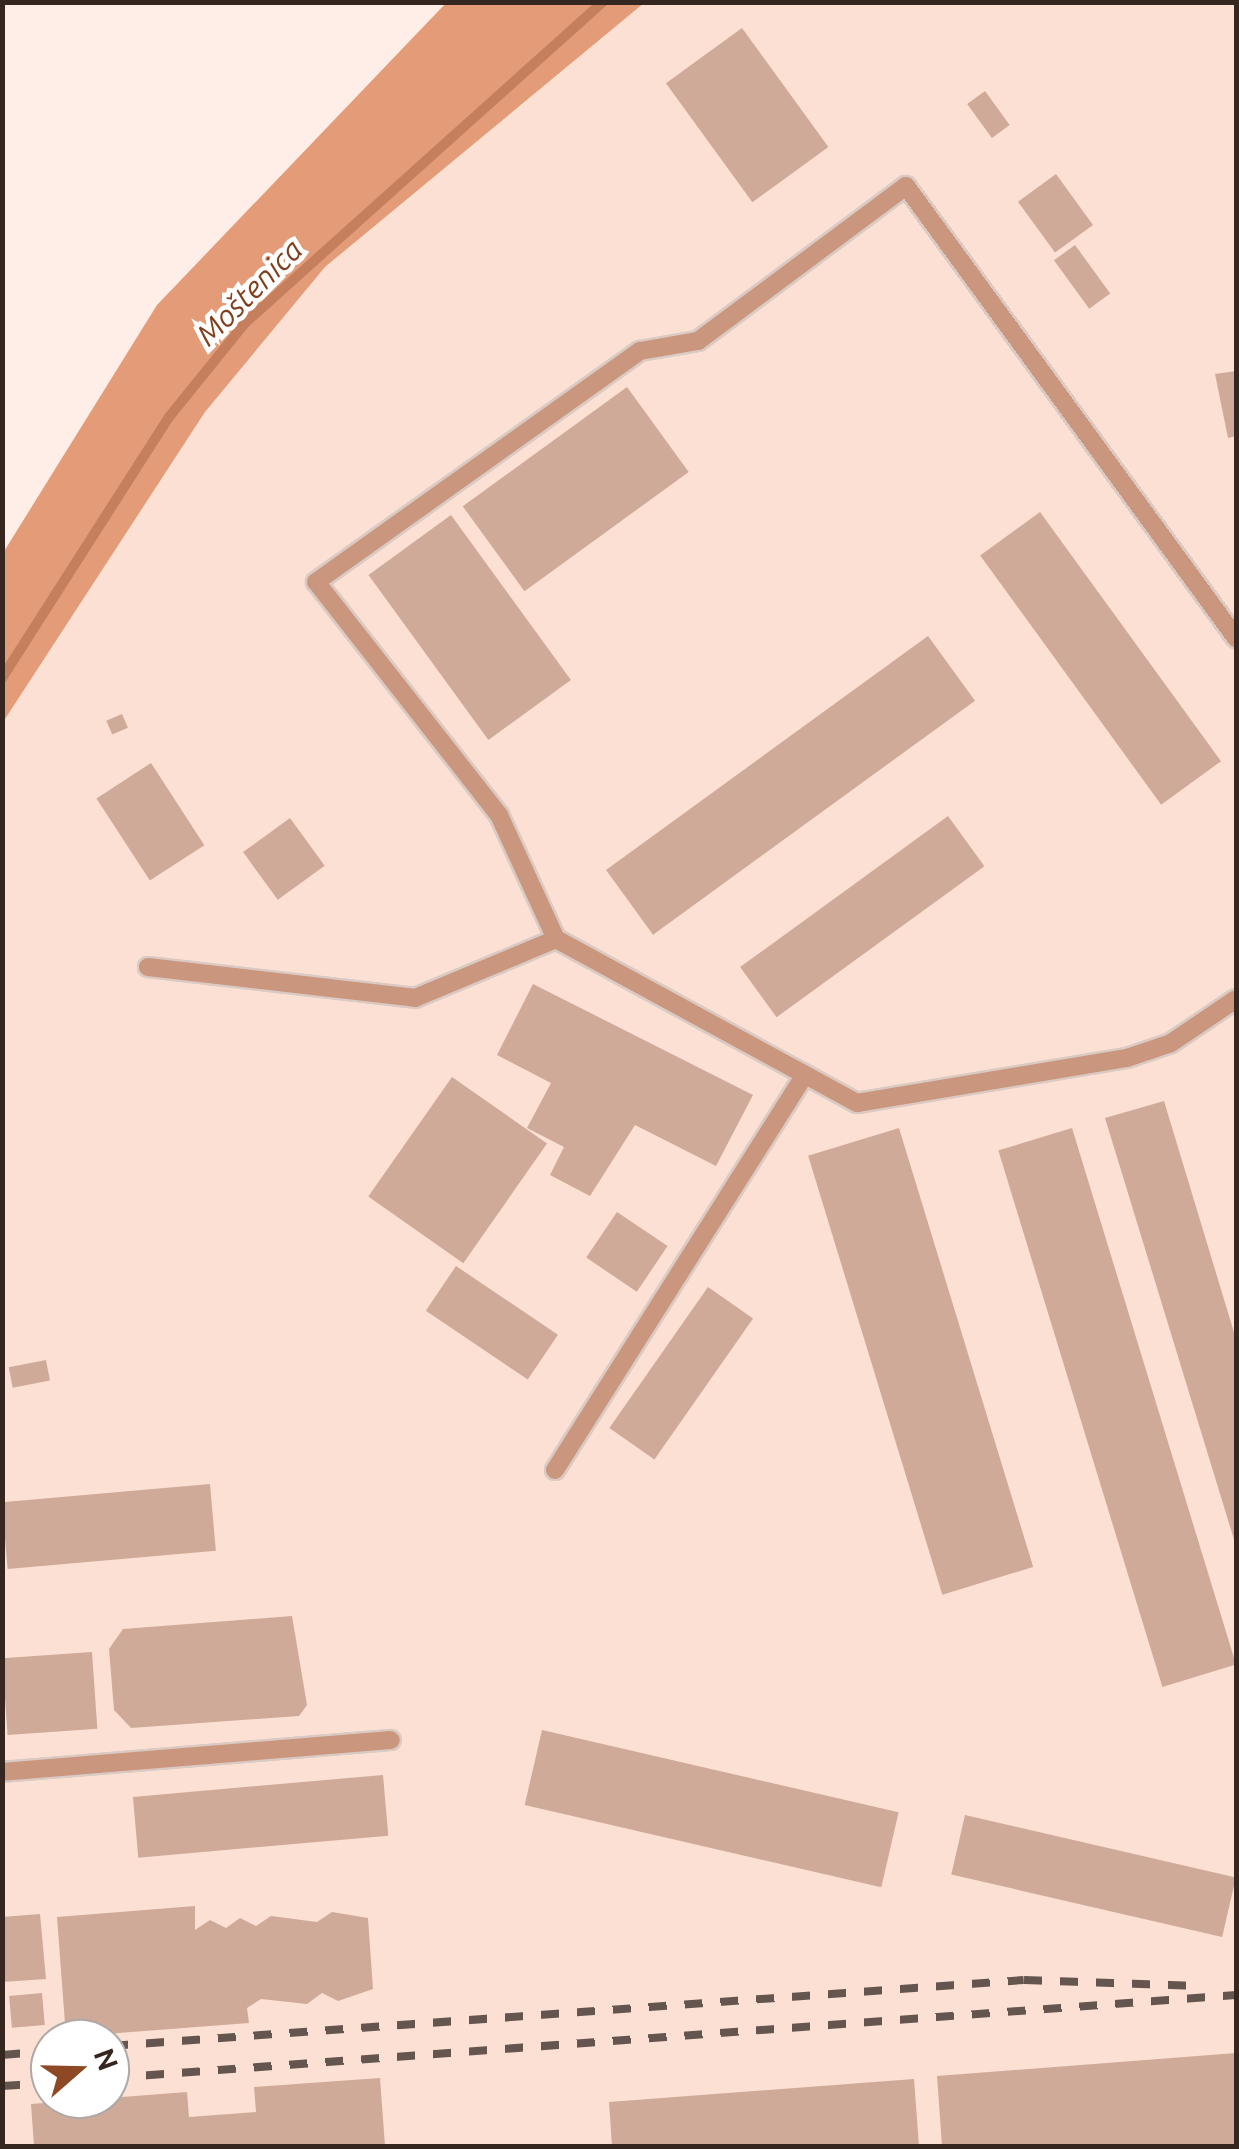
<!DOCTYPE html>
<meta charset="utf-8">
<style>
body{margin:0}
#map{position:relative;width:1239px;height:2149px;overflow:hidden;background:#feeee7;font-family:Ubuntu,sans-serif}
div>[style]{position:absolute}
.built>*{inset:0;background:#fce0d3}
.forest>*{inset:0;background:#e39b78}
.stream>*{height:10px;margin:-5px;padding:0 5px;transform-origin:5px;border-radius:5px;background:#c57f5d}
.building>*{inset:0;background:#cfaa99;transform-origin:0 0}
.roads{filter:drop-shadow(2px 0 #dacac3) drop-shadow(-2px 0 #dacac3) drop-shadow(0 2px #dacac3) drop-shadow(0 -2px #dacac3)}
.service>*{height:18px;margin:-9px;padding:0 9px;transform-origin:9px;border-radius:9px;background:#ca967e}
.rail>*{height:8px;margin-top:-4px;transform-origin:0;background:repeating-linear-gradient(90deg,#65554f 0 18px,transparent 0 36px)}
span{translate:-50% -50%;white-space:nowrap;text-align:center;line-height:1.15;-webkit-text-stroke:9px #fff;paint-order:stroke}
.water-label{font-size:30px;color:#813e1b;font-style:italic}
.frame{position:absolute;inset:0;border:5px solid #352620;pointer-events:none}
.north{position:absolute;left:30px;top:2019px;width:100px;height:100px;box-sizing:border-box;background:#fff;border:2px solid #aea8a6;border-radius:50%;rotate:70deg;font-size:28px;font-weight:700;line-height:40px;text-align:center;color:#352620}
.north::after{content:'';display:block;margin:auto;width:35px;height:45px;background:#8e4823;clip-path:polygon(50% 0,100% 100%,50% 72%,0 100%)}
</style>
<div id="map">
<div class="built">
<i style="clip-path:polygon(evenodd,644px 3px,1236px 3px,1236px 2146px,3px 2146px,2px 722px,205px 412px,325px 267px,644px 3px,50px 2039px,110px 2039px,110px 2099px,50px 2099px,50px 2039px)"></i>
</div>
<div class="forest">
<i style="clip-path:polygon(447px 2px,644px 3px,325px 267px,205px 412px,3px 722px,3px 553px,157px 305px)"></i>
</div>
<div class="stream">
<i style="left:2px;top:678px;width:310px;rotate:-57.4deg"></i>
<i style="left:169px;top:417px;width:121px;rotate:-51deg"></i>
<i style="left:245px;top:323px;width:481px;rotate:-41.9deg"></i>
</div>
<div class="building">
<i style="left:742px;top:28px;width:147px;height:94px;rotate:54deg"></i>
<i style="left:985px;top:91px;width:42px;height:22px;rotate:54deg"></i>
<i style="left:1056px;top:174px;width:63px;height:47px;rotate:54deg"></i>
<i style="left:1075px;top:245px;width:60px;height:26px;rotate:54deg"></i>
<i style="clip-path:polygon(1236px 371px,1236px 436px,1228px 438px,1215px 374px)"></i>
<i style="left:627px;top:387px;width:105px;height:203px;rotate:54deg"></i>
<i style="left:1040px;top:512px;width:308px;height:74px;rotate:54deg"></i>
<i style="left:451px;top:515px;width:204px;height:102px;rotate:54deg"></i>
<i style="left:928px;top:636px;width:80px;height:398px;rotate:54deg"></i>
<i style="left:122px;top:714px;width:15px;height:17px;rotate:67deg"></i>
<i style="left:151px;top:763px;width:98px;height:65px;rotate:57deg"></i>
<i style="left:948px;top:816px;width:62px;height:257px;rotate:54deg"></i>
<i style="left:290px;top:818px;width:59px;height:58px;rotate:54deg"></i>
<i style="clip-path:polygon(533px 984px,753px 1095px,716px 1166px,635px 1125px,590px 1196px,550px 1175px,564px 1147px,527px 1128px,551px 1083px,497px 1055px)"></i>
<i style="left:452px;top:1077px;width:116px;height:146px;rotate:35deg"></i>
<i style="clip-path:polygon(1164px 1101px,1236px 1339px,1236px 1546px,1105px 1118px)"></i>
<i style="left:899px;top:1128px;width:459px;height:95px;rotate:73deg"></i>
<i style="left:1072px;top:1128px;width:561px;height:77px;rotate:73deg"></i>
<i style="left:617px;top:1212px;width:61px;height:55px;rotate:34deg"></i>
<i style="left:456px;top:1266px;width:123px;height:54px;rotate:34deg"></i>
<i style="left:708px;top:1287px;width:55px;height:172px;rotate:35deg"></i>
<i style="left:46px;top:1360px;width:21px;height:38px;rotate:79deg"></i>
<i style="left:210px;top:1484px;width:67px;height:209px;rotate:85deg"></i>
<i style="clip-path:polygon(292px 1616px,307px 1705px,299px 1716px,131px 1728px,114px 1710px,109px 1649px,123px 1629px)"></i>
<i style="left:92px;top:1652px;width:77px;height:90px;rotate:86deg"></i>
<i style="left:542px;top:1730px;width:366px;height:77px;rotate:13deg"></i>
<i style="left:383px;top:1775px;width:61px;height:251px;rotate:85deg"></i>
<i style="left:965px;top:1815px;width:278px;height:61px;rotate:13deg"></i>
<i style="clip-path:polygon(195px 1906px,195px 1930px,210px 1920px,226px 1928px,240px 1918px,256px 1926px,271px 1916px,317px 1922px,332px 1912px,368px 1918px,373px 1989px,338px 2001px,322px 1993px,307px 2004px,261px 1999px,247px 2008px,249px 2023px,66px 2037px,57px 1917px)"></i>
<i style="clip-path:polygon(40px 1914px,46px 1979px,2px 1982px,2px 1917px)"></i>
<i style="left:42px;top:1993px;width:32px;height:33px;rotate:85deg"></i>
<i style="clip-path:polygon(1236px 2053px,1236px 2146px,942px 2146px,937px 2076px)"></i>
<i style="clip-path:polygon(380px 2078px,385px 2146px,34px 2146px,31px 2104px,187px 2092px,189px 2117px,256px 2112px,254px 2087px)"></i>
<i style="clip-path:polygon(914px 2079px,919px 2146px,612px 2146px,609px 2102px)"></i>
</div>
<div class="roads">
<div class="service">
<i style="left:556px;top:939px;width:136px;rotate:-114.7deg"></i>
<i style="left:499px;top:815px;width:296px;rotate:-128.1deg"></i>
<i style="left:316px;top:582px;width:398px;rotate:-35.5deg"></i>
<i style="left:640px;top:351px;width:59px;rotate:-9.8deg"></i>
<i style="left:698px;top:341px;width:259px;rotate:-36.7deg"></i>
<i style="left:906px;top:186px;width:560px;rotate:53.87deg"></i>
<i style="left:148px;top:967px;width:269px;rotate:6.6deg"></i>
<i style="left:415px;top:998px;width:153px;rotate:-22.7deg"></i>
<i style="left:556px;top:939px;width:343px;rotate:28.6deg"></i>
<i style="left:857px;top:1103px;width:274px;rotate:-9.5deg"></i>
<i style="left:1127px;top:1058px;width:46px;rotate:-18.8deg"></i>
<i style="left:1171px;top:1043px;width:78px;rotate:-34.1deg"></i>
<i style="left:555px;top:1470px;width:462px;rotate:-57.7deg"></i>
<i style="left:2px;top:1772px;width:390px;rotate:-4.7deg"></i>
</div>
</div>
<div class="rail">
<i style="left:110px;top:2046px;width:916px;rotate:-4.13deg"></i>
<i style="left:1024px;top:1980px;width:168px;rotate:2deg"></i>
<i style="left:2px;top:2055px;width:48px;rotate:-4.8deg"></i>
<i style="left:110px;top:2078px;width:1129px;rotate:-4.22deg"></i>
<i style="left:2px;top:2086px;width:48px;rotate:-3.6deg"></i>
</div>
<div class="water-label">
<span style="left:249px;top:292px;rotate:-45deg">Moštenica</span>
</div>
<div class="frame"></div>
<div class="north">N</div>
</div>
